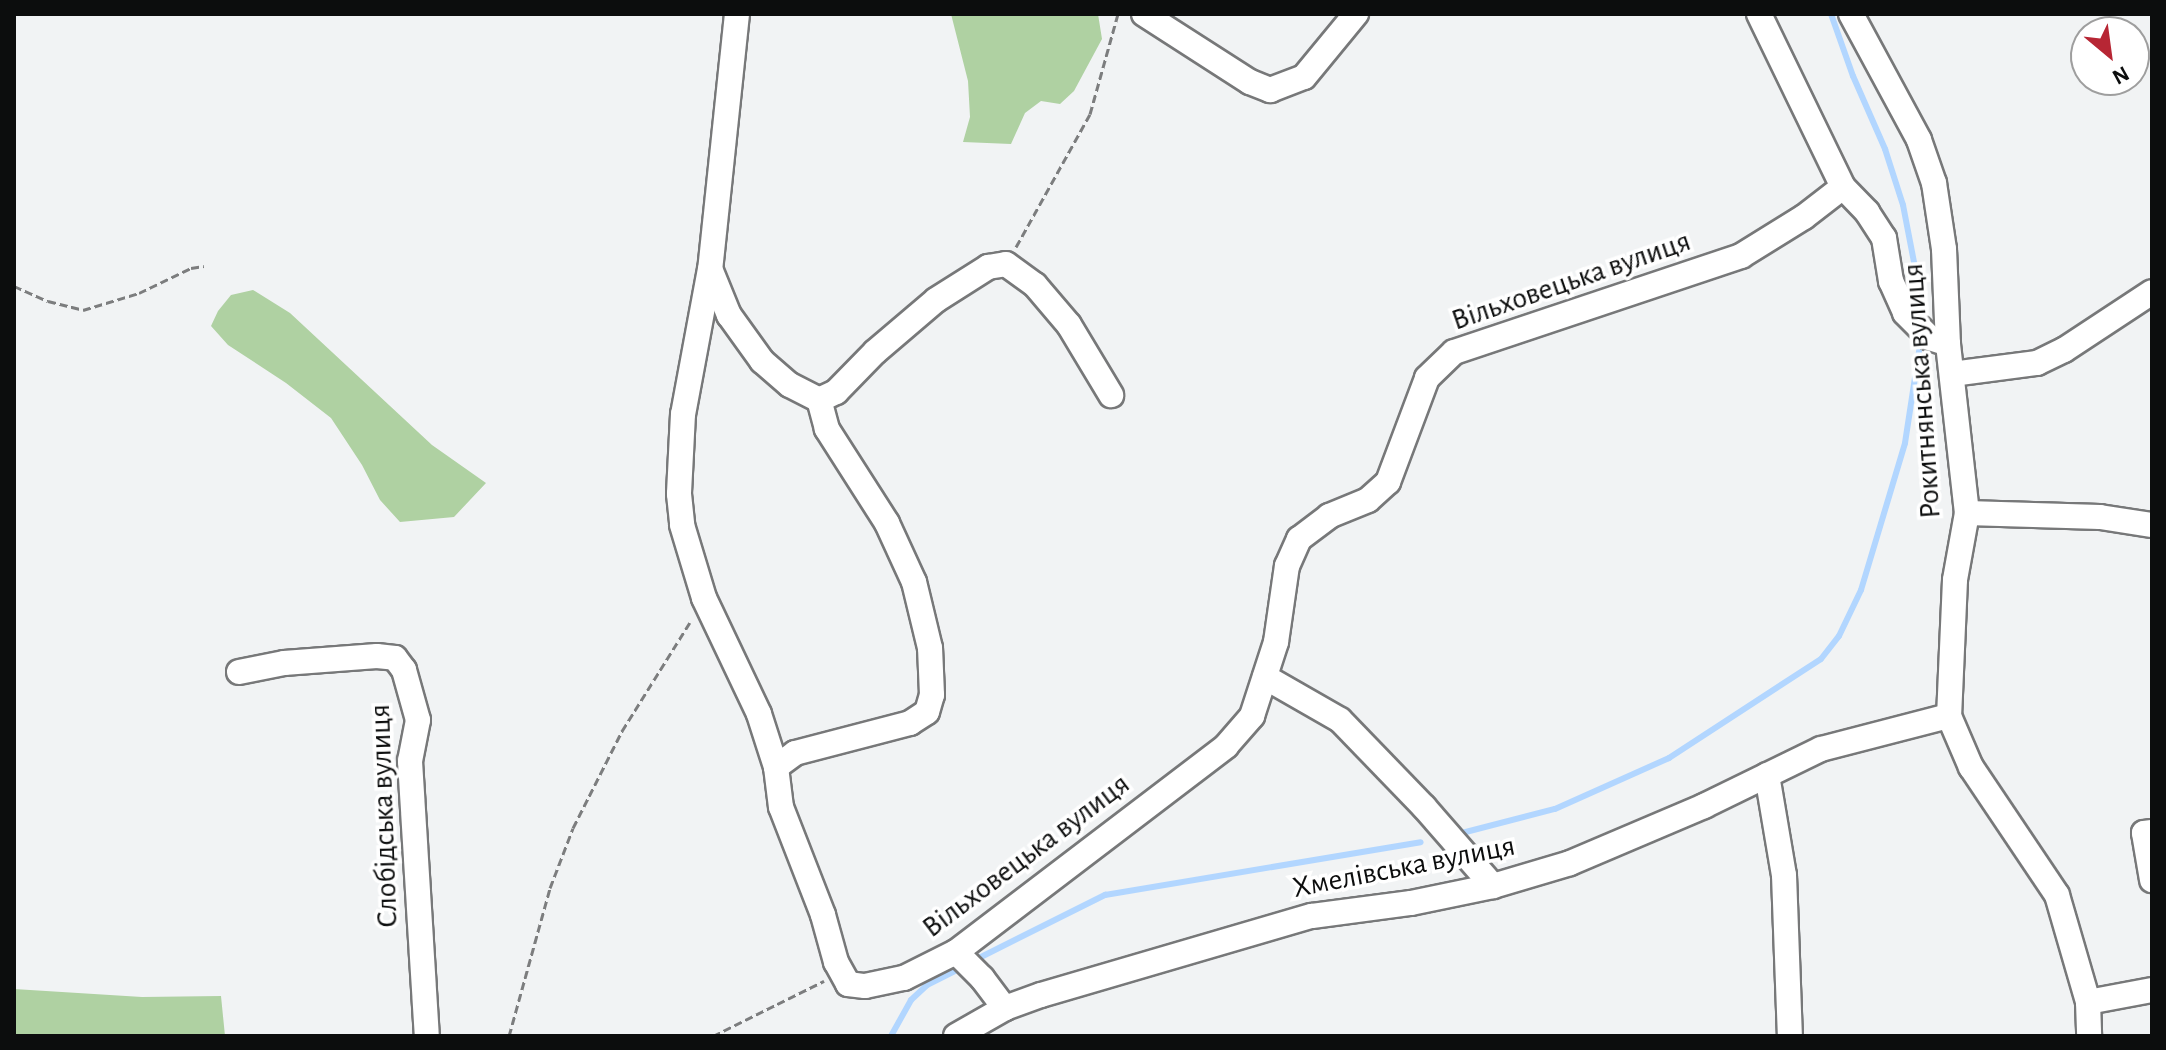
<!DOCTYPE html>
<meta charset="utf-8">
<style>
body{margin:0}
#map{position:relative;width:2166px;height:1050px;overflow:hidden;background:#f1f3f4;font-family:"Alegreya Sans",sans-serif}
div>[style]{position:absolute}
.green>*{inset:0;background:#afd1a2}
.stream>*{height:6px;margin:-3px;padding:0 3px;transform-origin:3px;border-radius:3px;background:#b2d6ff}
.path>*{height:3px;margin-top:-1.5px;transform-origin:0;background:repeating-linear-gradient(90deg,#7c7d7e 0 8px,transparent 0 12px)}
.roads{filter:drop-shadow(2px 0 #777879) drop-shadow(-2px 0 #777879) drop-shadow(0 2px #777879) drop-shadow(0 -2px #777879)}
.minor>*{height:24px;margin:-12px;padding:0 12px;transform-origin:12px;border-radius:12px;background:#fff}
span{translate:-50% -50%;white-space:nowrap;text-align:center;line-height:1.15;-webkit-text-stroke:7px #fff;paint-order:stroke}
.street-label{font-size:30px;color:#0c0d0d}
.frame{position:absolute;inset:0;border:16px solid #0c0d0d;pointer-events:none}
.north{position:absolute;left:2070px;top:16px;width:80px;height:80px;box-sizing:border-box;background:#fff;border:2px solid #9e9e9e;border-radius:50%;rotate:151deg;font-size:22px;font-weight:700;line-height:32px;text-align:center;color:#0c0d0d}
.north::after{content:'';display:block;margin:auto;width:28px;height:36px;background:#b72634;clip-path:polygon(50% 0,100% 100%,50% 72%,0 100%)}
</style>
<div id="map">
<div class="green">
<i style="clip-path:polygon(951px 14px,1098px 14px,1102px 39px,1074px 91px,1060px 104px,1041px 101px,1025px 113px,1011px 144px,963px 142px,970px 117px,968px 81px)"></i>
<i style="clip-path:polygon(253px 290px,290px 313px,432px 445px,486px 483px,454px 517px,400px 522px,380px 500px,362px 465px,331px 418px,286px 383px,228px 345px,211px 326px,218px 311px,231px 295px)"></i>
<i style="clip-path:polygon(14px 989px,142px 997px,221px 996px,225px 1036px,14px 1036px)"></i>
</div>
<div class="stream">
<i style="left:1831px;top:14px;width:66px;rotate:70.5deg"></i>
<i style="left:1853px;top:76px;width:80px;rotate:66.3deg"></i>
<i style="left:1885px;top:149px;width:59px;rotate:72.2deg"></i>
<i style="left:1903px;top:205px;width:101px;rotate:79.1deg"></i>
<i style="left:1922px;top:304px;width:15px;rotate:90deg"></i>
<i style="left:1458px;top:834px;width:100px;rotate:-14.5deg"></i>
<i style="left:1555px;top:809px;width:125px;rotate:-24.1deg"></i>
<i style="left:1669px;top:758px;width:181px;rotate:-33.1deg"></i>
<i style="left:1821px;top:659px;width:29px;rotate:-52deg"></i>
<i style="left:1839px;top:636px;width:51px;rotate:-64.4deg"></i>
<i style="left:1861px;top:590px;width:153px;rotate:-73.3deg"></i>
<i style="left:1905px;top:443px;width:106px;rotate:-81.3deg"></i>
<i style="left:973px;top:961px;width:148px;rotate:-26.6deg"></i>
<i style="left:1105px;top:895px;width:320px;rotate:-9.5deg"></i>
<i style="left:891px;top:1036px;width:41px;rotate:-60.9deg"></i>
<i style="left:911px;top:1000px;width:22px;rotate:-43deg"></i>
<i style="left:927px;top:985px;width:40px;rotate:-26.6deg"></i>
</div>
<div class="path">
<i style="left:1016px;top:247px;width:152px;rotate:-60.9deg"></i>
<i style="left:1090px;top:114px;width:104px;rotate:-74.4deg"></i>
<i style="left:14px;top:286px;width:37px;rotate:24deg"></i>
<i style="left:48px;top:301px;width:36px;rotate:14deg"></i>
<i style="left:83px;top:310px;width:59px;rotate:-16.9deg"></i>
<i style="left:139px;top:293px;width:58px;rotate:-25.7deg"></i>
<i style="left:191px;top:268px;width:13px;rotate:-9deg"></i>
<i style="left:509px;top:1036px;width:154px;rotate:-74.5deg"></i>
<i style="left:550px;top:888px;width:64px;rotate:-69deg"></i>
<i style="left:573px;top:828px;width:109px;rotate:-63.2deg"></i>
<i style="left:622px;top:731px;width:128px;rotate:-58deg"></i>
<i style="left:713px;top:1036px;width:124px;rotate:-26.4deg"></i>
</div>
<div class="roads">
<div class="minor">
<i style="left:737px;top:14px;width:256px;rotate:96deg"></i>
<i style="left:710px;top:269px;width:147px;rotate:100.5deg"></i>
<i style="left:683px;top:414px;width:80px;rotate:92.9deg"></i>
<i style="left:679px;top:494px;width:31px;rotate:84deg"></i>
<i style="left:682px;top:525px;width:76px;rotate:73.2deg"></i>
<i style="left:704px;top:598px;width:128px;rotate:64.6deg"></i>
<i style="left:759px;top:714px;width:56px;rotate:72.2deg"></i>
<i style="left:776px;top:767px;width:40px;rotate:82.9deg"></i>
<i style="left:781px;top:807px;width:116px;rotate:68.7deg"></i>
<i style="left:823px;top:915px;width:49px;rotate:74.5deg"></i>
<i style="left:836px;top:962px;width:25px;rotate:61deg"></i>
<i style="left:848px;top:984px;width:17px;rotate:7deg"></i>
<i style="left:865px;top:986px;width:40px;rotate:-12deg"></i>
<i style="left:904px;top:978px;width:58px;rotate:-26.6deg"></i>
<i style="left:956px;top:952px;width:340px;rotate:-37.3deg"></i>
<i style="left:1226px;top:746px;width:40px;rotate:-49deg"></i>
<i style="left:1252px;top:716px;width:78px;rotate:-72deg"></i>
<i style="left:1276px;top:642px;width:77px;rotate:-81.8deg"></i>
<i style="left:1287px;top:566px;width:30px;rotate:-66deg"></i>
<i style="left:1299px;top:539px;width:38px;rotate:-37deg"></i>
<i style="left:1329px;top:516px;width:42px;rotate:-22.3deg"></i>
<i style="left:1368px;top:500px;width:27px;rotate:-42deg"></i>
<i style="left:1388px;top:482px;width:111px;rotate:-69.4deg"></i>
<i style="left:1427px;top:378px;width:37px;rotate:-44deg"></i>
<i style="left:1454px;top:352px;width:303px;rotate:-18.5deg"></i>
<i style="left:1741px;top:256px;width:74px;rotate:-31.8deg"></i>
<i style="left:1804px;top:217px;width:49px;rotate:-37.6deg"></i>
<i style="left:1144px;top:14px;width:126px;rotate:32.7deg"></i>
<i style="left:1250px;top:82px;width:22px;rotate:22deg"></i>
<i style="left:1270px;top:90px;width:36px;rotate:-21deg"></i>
<i style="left:1304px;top:77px;width:82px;rotate:-50.5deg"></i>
<i style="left:1759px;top:14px;width:192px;rotate:64.1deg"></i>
<i style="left:1843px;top:187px;width:35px;rotate:46deg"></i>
<i style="left:1867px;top:212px;width:31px;rotate:57deg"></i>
<i style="left:1884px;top:238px;width:44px;rotate:80.8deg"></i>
<i style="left:1891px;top:281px;width:35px;rotate:66deg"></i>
<i style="left:1905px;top:313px;width:35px;rotate:45deg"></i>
<i style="left:1930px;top:338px;width:19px;rotate:18deg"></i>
<i style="left:1851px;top:14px;width:143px;rotate:61.6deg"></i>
<i style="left:1919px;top:140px;width:46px;rotate:70.8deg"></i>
<i style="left:1934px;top:183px;width:67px;rotate:81.4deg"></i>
<i style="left:1944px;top:249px;width:95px;rotate:87.6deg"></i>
<i style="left:1948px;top:344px;width:170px;rotate:83.6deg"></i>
<i style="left:1967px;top:513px;width:68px;rotate:100.2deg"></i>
<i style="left:1955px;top:580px;width:136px;rotate:92.5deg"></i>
<i style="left:1949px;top:716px;width:56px;rotate:66.7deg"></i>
<i style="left:1971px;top:767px;width:154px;rotate:56.1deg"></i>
<i style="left:2057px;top:895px;width:111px;rotate:73.8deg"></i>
<i style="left:2088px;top:1002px;width:34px;rotate:88deg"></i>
<i style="left:711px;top:271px;width:48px;rotate:67.8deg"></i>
<i style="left:729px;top:315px;width:57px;rotate:54.3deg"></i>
<i style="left:762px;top:361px;width:37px;rotate:41deg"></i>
<i style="left:790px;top:385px;width:33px;rotate:27deg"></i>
<i style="left:819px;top:400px;width:19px;rotate:-25deg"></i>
<i style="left:836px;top:392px;width:56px;rotate:-45.7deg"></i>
<i style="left:875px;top:352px;width:80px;rotate:-40.4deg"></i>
<i style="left:936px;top:300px;width:62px;rotate:-32.4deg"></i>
<i style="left:988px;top:267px;width:18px;rotate:-9deg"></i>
<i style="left:1006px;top:264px;width:36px;rotate:36deg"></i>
<i style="left:1035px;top:285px;width:52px;rotate:49.6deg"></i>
<i style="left:1069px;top:325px;width:82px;rotate:59deg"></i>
<i style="left:1952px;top:374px;width:86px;rotate:-7.4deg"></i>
<i style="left:2037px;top:363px;width:30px;rotate:-26deg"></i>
<i style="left:2064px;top:350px;width:105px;rotate:-33.4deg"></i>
<i style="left:1967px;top:513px;width:133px;rotate:1.7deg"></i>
<i style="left:2100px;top:517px;width:53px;rotate:8.7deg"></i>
<i style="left:239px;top:672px;width:46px;rotate:-11.3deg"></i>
<i style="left:284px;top:663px;width:93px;rotate:-4.3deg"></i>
<i style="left:377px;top:656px;width:18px;rotate:6deg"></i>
<i style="left:395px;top:658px;width:15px;rotate:53deg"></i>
<i style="left:404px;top:670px;width:52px;rotate:74.4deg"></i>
<i style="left:418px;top:720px;width:42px;rotate:101deg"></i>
<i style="left:410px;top:761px;width:276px;rotate:86.5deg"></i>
<i style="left:1265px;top:677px;width:86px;rotate:29.8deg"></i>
<i style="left:1340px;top:720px;width:121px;rotate:46deg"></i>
<i style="left:1424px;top:807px;width:105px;rotate:48.9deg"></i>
<i style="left:776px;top:767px;width:24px;rotate:-36deg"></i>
<i style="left:795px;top:753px;width:119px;rotate:-14.6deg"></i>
<i style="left:910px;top:723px;width:20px;rotate:-33deg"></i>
<i style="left:927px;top:712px;width:18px;rotate:-74deg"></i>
<i style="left:932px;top:695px;width:47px;rotate:-92.4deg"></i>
<i style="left:930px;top:648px;width:68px;rotate:-103.6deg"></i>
<i style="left:914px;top:582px;width:65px;rotate:-114.6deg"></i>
<i style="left:887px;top:523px;width:112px;rotate:-122.6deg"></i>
<i style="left:827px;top:429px;width:30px;rotate:-105deg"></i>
<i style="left:1767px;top:775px;width:101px;rotate:80.4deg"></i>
<i style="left:1784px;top:875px;width:161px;rotate:87.9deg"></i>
<i style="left:2152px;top:832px;width:8px;rotate:173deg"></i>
<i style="left:2144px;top:833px;width:48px;rotate:80.3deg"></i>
<i style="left:956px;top:952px;width:37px;rotate:45deg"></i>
<i style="left:982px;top:978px;width:38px;rotate:53deg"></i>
<i style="left:2088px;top:1002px;width:65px;rotate:-10.6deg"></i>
<i style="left:956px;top:1036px;width:56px;rotate:-29.7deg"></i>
<i style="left:1005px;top:1008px;width:38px;rotate:-20deg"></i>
<i style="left:1041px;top:995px;width:282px;rotate:-16.3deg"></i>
<i style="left:1312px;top:916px;width:100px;rotate:-7.5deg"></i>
<i style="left:1411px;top:903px;width:84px;rotate:-11.7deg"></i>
<i style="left:1493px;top:886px;width:80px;rotate:-16.6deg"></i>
<i style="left:1570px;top:863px;width:146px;rotate:-23deg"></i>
<i style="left:1704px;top:806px;width:130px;rotate:-26deg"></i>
<i style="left:1821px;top:749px;width:132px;rotate:-14.5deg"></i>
</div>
</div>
<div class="street-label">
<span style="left:1571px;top:281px;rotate:-19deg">Вільховецька вулиця</span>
<span style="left:1922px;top:391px;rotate:-94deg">Рокитнянська вулиця</span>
<span style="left:384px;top:816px;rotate:-92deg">Слобідська вулиця</span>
<span style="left:1026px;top:856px;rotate:-37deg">Вільховецька вулиця</span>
<span style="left:1404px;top:867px;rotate:-11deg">Хмелівська вулиця</span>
</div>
<div class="frame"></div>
<div class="north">N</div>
</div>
